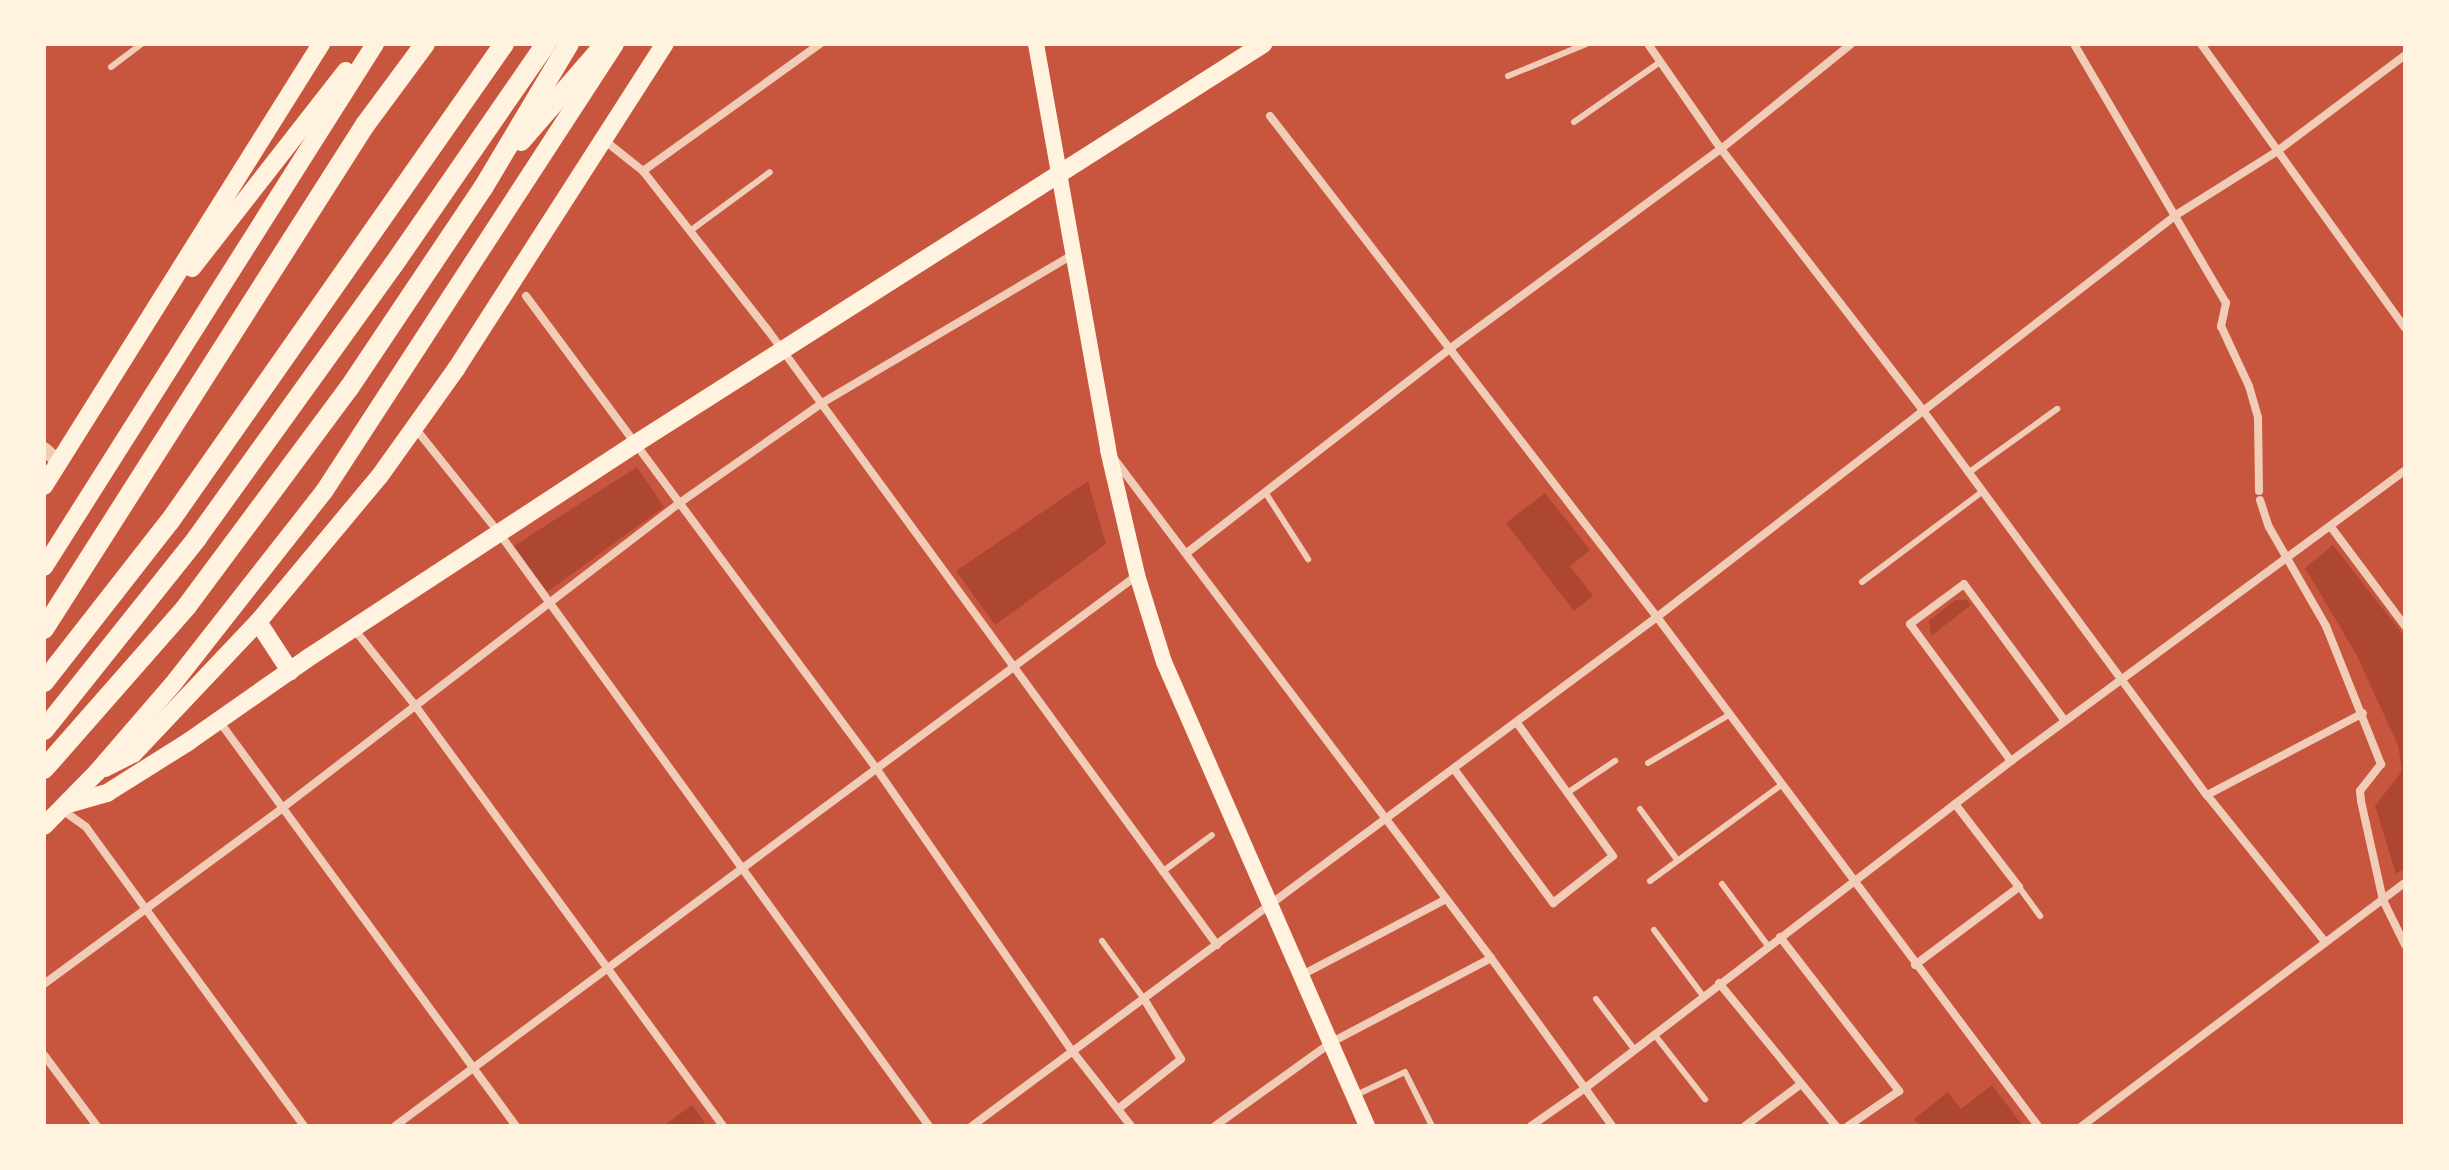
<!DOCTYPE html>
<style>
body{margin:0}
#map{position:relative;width:2449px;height:1170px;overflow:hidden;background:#c8553d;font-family:"Space Grotesk",sans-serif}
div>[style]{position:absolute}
.green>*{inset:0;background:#ae4732}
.service>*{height:6px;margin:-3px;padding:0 3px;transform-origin:3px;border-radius:3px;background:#f1ccb7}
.minor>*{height:8px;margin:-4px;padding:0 4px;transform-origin:4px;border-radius:4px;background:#f1ccb7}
.tertiary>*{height:14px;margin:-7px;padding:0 7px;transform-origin:7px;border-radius:7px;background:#f1ccb7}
.secondary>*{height:16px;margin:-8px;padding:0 8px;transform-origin:8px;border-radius:8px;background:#fff3e0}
.primary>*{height:18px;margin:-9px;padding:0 9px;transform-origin:9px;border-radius:9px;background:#fff3e0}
.motorway>*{height:20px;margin:-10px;padding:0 10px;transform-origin:10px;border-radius:10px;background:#fff3e0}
span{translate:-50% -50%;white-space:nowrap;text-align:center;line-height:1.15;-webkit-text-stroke:7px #fff3e0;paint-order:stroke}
.frame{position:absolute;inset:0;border:46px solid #fff3e0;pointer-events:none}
</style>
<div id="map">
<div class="green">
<i style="clip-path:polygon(637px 467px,664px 507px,547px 592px,514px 546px)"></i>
<i style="clip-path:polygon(1088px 481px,1106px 544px,995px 625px,956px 571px)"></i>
<i style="clip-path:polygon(1545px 493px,1590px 550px,1570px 566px,1593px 596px,1574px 611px,1506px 523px)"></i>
<i style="clip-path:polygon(2333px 545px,2405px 637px,2405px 867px,2396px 874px,2375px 806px,2402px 771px,2398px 745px,2356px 654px,2305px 568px)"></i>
<i style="clip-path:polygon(1955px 600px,1967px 600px,1971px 605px,1931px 636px,1929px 621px)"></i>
<i style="clip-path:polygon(1992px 1085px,2023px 1126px,1920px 1126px,1914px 1119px,1948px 1092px,1961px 1109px)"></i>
<i style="clip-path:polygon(692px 1105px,707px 1126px,663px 1126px)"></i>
</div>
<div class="service">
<i style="left:111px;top:67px;width:38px;rotate:-37deg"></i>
<i style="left:1508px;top:76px;width:84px;rotate:-22.3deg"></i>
<i style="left:1574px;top:122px;width:105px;rotate:-34.9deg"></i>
<i style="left:690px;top:231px;width:99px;rotate:-36.4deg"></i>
<i style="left:1968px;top:473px;width:110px;rotate:-35.7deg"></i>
<i style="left:1265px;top:492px;width:80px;rotate:57.3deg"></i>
<i style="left:1862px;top:582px;width:150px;rotate:-36.9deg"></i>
<i style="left:1648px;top:763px;width:94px;rotate:-30.7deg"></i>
<i style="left:1567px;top:793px;width:58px;rotate:-33.7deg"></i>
<i style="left:1640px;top:809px;width:64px;rotate:53.8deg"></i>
<i style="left:1162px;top:872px;width:62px;rotate:-36.5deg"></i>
<i style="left:1650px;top:881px;width:162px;rotate:-36.2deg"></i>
<i style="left:1722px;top:884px;width:77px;rotate:53.4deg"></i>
<i style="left:2019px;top:887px;width:36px;rotate:54deg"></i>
<i style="left:1654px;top:930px;width:82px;rotate:53.4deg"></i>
<i style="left:1102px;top:941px;width:72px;rotate:54.1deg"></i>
<i style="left:1596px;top:999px;width:63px;rotate:52.8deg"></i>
<i style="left:1654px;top:1034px;width:83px;rotate:51.9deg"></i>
<i style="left:1354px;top:1096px;width:56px;rotate:-25.2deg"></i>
<i style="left:1405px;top:1072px;width:60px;rotate:63.4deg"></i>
</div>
<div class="minor">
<i style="left:1648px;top:44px;width:128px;rotate:55.2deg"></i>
<i style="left:1721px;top:149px;width:329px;rotate:52.3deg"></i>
<i style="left:1922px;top:409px;width:480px;rotate:53.6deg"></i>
<i style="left:2207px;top:795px;width:189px;rotate:51.2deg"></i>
<i style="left:2074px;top:44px;width:300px;rotate:59.6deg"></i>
<i style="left:2226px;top:303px;width:24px;rotate:102deg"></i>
<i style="left:2221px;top:326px;width:66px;rotate:65deg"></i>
<i style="left:2249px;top:386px;width:33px;rotate:74deg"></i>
<i style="left:2258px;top:418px;width:73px;rotate:89.2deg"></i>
<i style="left:2201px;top:44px;width:350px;rotate:54.3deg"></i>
<i style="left:1270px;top:116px;width:633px;rotate:52.32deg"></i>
<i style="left:1657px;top:617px;width:636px;rotate:53.18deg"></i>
<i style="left:604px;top:140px;width:50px;rotate:38.5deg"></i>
<i style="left:643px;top:171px;width:201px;rotate:51.9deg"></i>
<i style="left:767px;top:329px;width:763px;rotate:53.85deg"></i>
<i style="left:643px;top:171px;width:218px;rotate:-35.7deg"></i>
<i style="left:526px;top:296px;width:588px;rotate:53.44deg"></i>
<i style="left:876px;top:768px;width:346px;rotate:55.3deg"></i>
<i style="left:1073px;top:1052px;width:94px;rotate:51.9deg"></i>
<i style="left:415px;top:428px;width:134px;rotate:51.3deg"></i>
<i style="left:499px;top:533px;width:732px;rotate:54.05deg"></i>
<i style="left:1115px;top:460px;width:624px;rotate:52.95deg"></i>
<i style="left:1491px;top:958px;width:207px;rotate:54.2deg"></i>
<i style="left:2260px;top:500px;width:28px;rotate:72deg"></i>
<i style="left:2269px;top:527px;width:114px;rotate:60.1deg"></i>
<i style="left:2326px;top:626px;width:149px;rotate:68.3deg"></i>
<i style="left:2381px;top:764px;width:34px;rotate:128deg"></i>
<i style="left:2360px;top:791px;width:10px;rotate:84deg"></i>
<i style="left:2361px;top:801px;width:101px;rotate:77.5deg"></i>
<i style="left:2383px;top:900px;width:50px;rotate:63.9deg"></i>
<i style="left:2331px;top:527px;width:124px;rotate:53.2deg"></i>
<i style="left:1188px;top:552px;width:329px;rotate:-37.8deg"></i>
<i style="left:1448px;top:350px;width:339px;rotate:-36.4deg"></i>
<i style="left:1721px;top:149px;width:167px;rotate:-38.9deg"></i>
<i style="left:354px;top:629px;width:96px;rotate:51.3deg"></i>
<i style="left:414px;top:704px;width:523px;rotate:53.79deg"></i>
<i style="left:219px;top:721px;width:502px;rotate:53.75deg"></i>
<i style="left:2011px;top:761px;width:170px;rotate:-126.4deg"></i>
<i style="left:1910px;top:624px;width:67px;rotate:-36.5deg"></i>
<i style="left:1964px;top:584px;width:170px;rotate:53.6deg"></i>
<i style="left:1454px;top:769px;width:167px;rotate:53.5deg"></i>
<i style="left:1553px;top:903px;width:76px;rotate:-38.1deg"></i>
<i style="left:1613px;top:856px;width:164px;rotate:-125.8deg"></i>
<i style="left:2207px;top:795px;width:176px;rotate:-27.7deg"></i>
<i style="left:62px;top:810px;width:29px;rotate:35deg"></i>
<i style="left:86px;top:827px;width:370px;rotate:53.9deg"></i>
<i style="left:1780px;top:937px;width:195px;rotate:52.3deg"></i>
<i style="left:1899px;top:1091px;width:62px;rotate:145.5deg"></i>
<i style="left:1915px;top:965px;width:130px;rotate:-36.9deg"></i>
<i style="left:2019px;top:887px;width:105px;rotate:-127.6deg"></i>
<i style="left:1302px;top:975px;width:163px;rotate:-27.8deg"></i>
<i style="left:1719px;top:983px;width:185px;rotate:50.7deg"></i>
<i style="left:44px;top:984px;width:295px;rotate:-36.4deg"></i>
<i style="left:281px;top:809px;width:501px;rotate:-37.53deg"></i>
<i style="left:678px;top:504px;width:176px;rotate:-35deg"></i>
<i style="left:822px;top:403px;width:289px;rotate:-30.6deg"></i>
<i style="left:44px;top:1055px;width:89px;rotate:53.3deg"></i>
<i style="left:1118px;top:1109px;width:80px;rotate:-38.4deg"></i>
<i style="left:1181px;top:1059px;width:70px;rotate:-121.7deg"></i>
<i style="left:395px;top:1126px;width:923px;rotate:-36.58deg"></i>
<i style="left:972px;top:1126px;width:853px;rotate:-36.61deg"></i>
<i style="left:1657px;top:617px;width:656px;rotate:-37.76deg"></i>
<i style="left:2176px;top:215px;width:118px;rotate:-32.2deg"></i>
<i style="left:2276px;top:152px;width:161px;rotate:-36.9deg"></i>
<i style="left:1215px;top:1126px;width:144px;rotate:-35.7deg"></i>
<i style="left:1332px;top:1042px;width:180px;rotate:-27.8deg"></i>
<i style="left:1531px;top:1126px;width:65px;rotate:-34.9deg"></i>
<i style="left:1584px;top:1089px;width:538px;rotate:-37.53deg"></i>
<i style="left:2011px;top:761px;width:489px;rotate:-36.4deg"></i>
<i style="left:1745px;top:1126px;width:70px;rotate:-36.9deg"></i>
<i style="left:2082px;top:1126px;width:404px;rotate:-37deg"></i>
</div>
<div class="tertiary">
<i style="left:44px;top:449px;width:21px;rotate:41deg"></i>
</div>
<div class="secondary">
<i style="left:1036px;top:44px;width:412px;rotate:79.9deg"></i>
<i style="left:1108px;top:450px;width:128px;rotate:76.9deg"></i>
<i style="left:1137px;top:575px;width:91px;rotate:72.8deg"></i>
<i style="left:1164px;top:662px;width:506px;rotate:66.37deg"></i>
</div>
<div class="primary">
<i style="left:192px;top:268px;width:250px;rotate:-52deg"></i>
<i style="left:44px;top:486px;width:522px;rotate:-57.92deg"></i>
<i style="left:44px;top:567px;width:619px;rotate:-57.67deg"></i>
<i style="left:258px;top:622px;width:59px;rotate:56.9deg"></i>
<i style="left:105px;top:768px;width:31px;rotate:-27deg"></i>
<i style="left:133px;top:754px;width:182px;rotate:-46.6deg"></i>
<i style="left:258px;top:622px;width:189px;rotate:-50.2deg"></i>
<i style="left:379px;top:477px;width:133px;rotate:-54.5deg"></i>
<i style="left:456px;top:369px;width:386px;rotate:-57.3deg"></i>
<i style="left:68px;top:804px;width:41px;rotate:-15.8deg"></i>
<i style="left:107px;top:793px;width:96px;rotate:-32.2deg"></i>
<i style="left:188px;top:742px;width:146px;rotate:-35deg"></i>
<i style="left:308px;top:658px;width:391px;rotate:-33.2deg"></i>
<i style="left:635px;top:444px;width:745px;rotate:-32.49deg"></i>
<i style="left:44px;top:826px;width:76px;rotate:-45.5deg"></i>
<i style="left:97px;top:772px;width:116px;rotate:-49.2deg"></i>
<i style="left:173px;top:684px;width:246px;rotate:-51.9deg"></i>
<i style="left:325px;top:490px;width:532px;rotate:-56.97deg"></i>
</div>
<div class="motorway">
<i style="left:521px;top:141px;width:128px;rotate:-49.1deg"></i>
<i style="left:44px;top:629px;width:598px;rotate:-57.51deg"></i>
<i style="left:365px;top:125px;width:101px;rotate:-53.5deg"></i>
<i style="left:44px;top:682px;width:204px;rotate:-52deg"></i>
<i style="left:170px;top:521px;width:582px;rotate:-55deg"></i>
<i style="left:44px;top:730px;width:246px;rotate:-51.4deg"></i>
<i style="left:197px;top:538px;width:337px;rotate:-54.3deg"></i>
<i style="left:394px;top:264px;width:267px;rotate:-55.4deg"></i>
<i style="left:44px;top:769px;width:217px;rotate:-48.7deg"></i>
<i style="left:187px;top:606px;width:272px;rotate:-53.4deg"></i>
<i style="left:349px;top:388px;width:241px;rotate:-56.2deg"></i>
<i style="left:483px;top:188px;width:168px;rotate:-59.2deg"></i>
</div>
<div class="frame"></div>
</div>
